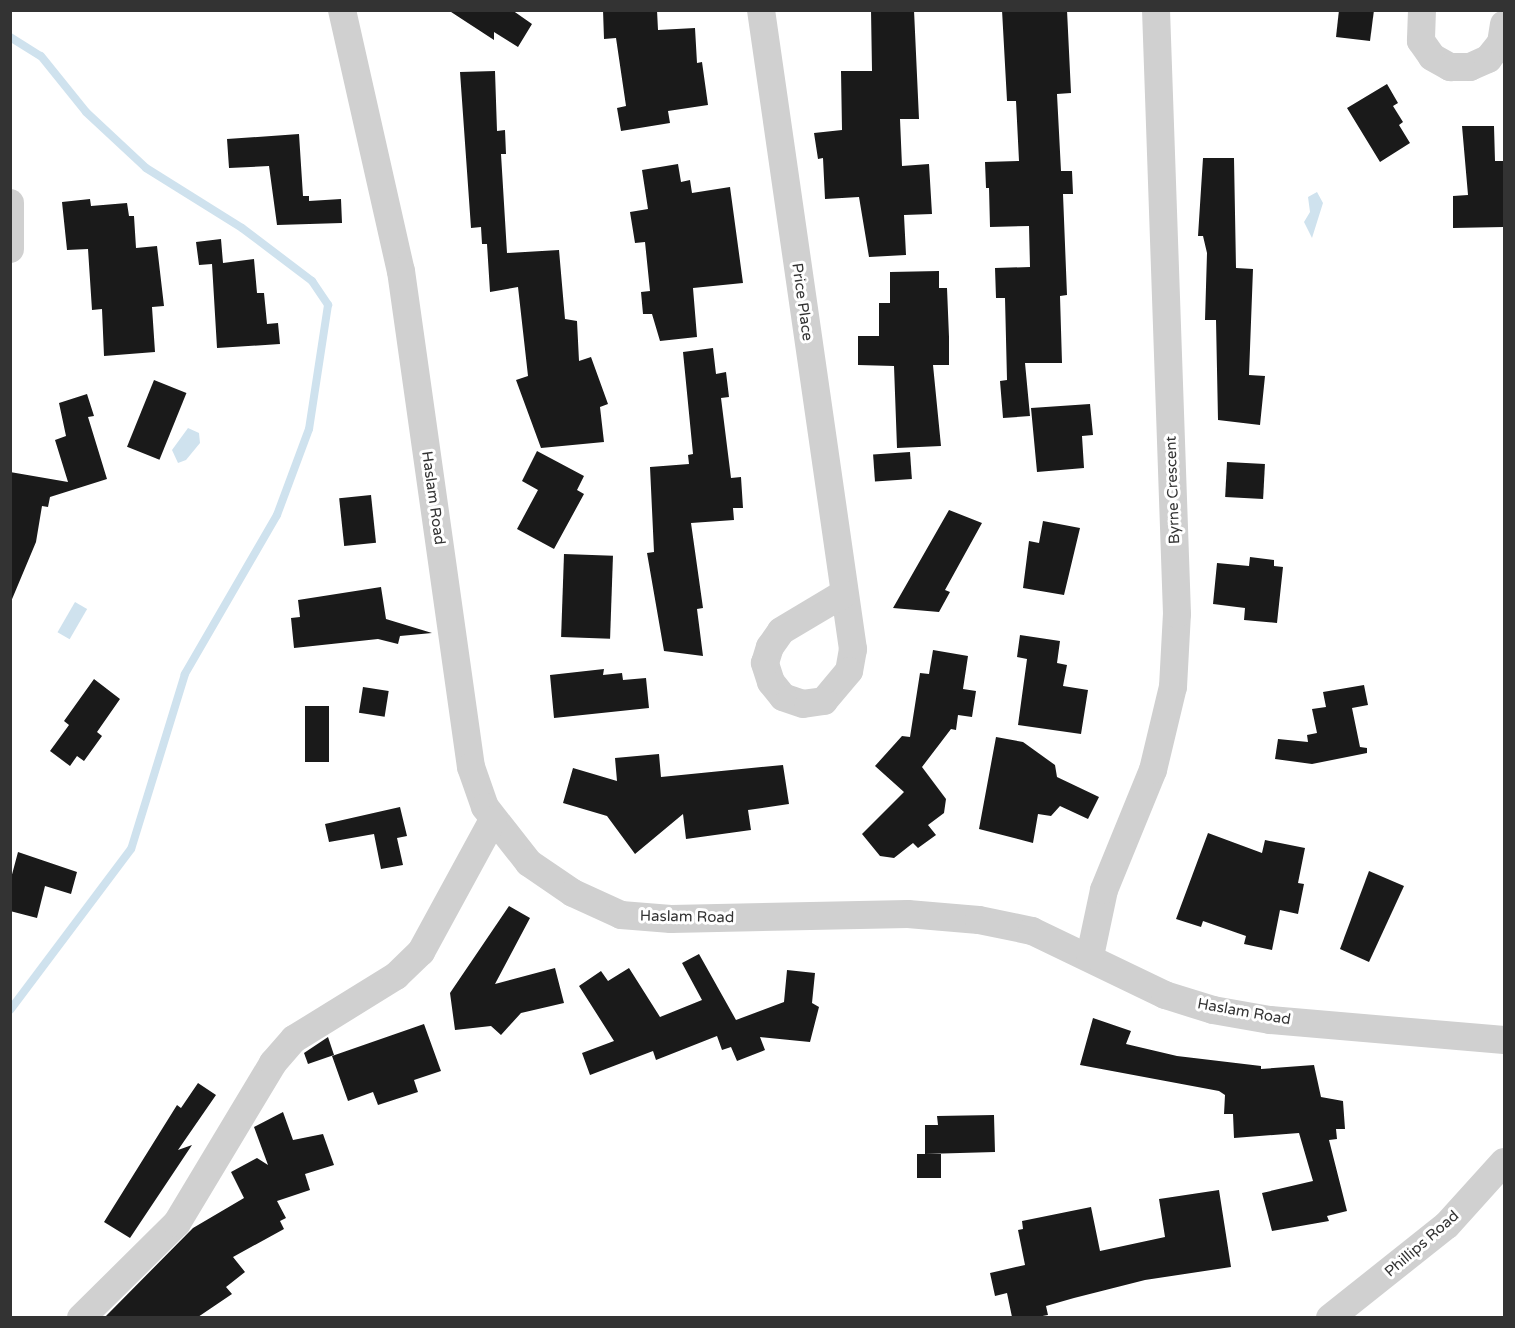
<!DOCTYPE html>
<style>
body{margin:0}
#map{position:relative;width:1515px;height:1328px;overflow:hidden;background:#fff;font-family:"Varela Round",sans-serif}
div>[style]{position:absolute}
.water>*{inset:0;background:#cfe2ee;transform-origin:0 0}
.stream>*{height:8px;margin:-4px;padding:0 4px;transform-origin:4px;border-radius:4px;background:#cfe2ee}
.building>*{inset:0;background:#1a1a1a;transform-origin:0 0}
.street>*{height:28px;margin:-14px;padding:0 14px;transform-origin:14px;border-radius:14px;background:#d0d0d0}
span{translate:-50% -50%;white-space:nowrap;text-align:center;line-height:1.15;-webkit-text-stroke:6px #fff;paint-order:stroke}
.street-label{font-size:15px;color:#333}
.frame{position:absolute;inset:0;border:12px solid #333;pointer-events:none}
</style>
<div id="map">
<div class="water">
<i style="clip-path:polygon(1317px 192px,1323px 203px,1312px 238px,1304px 222px,1310px 212px,1308px 197px)"></i>
<i style="clip-path:polygon(188px 428px,199px 433px,200px 443px,186px 460px,178px 463px,172px 450px)"></i>
<i style="left:75px;top:602px;width:14px;height:35px;rotate:30deg"></i>
</div>
<div class="stream">
<i style="left:10px;top:37px;width:36px;rotate:32deg"></i>
<i style="left:41px;top:56px;width:72px;rotate:51.2deg"></i>
<i style="left:86px;top:112px;width:82px;rotate:43deg"></i>
<i style="left:146px;top:168px;width:113px;rotate:32deg"></i>
<i style="left:242px;top:228px;width:88px;rotate:37.1deg"></i>
<i style="left:312px;top:281px;width:29px;rotate:56deg"></i>
<i style="left:328px;top:305px;width:125px;rotate:98.7deg"></i>
<i style="left:309px;top:429px;width:92px;rotate:110.4deg"></i>
<i style="left:277px;top:515px;width:184px;rotate:120.1deg"></i>
<i style="left:185px;top:674px;width:183px;rotate:107.1deg"></i>
<i style="left:131px;top:849px;width:201px;rotate:126.9deg"></i>
</div>
<div class="building">
<i style="clip-path:polygon(448px 10px,512px 10px,532px 24px,518px 47px,494px 32px,494px 40px)"></i>
<i style="clip-path:polygon(603px 10px,657px 10px,658px 30px,695px 28px,697px 63px,702px 62px,708px 105px,668px 111px,670px 123px,621px 131px,617px 108px,626px 106px,616px 38px,604px 39px)"></i>
<i style="clip-path:polygon(871px 10px,914px 10px,919px 119px,900px 119px,902px 166px,929px 164px,932px 214px,904px 215px,906px 255px,869px 257px,859px 197px,825px 199px,823px 158px,818px 159px,814px 133px,842px 130px,841px 71px,872px 71px)"></i>
<i style="clip-path:polygon(1002px 10px,1067px 10px,1071px 93px,1057px 94px,1061px 171px,1072px 171px,1073px 194px,1063px 194px,1067px 295px,1060px 296px,1062px 363px,1025px 363px,1030px 416px,1003px 418px,1000px 381px,1007px 380px,1005px 298px,996px 298px,995px 268px,1030px 267px,1029px 226px,990px 227px,989px 188px,986px 188px,985px 162px,1019px 161px,1016px 101px,1007px 101px)"></i>
<i style="clip-path:polygon(1339px 10px,1374px 10px,1370px 41px,1336px 37px)"></i>
<i style="clip-path:polygon(495px 71px,497px 131px,505px 130px,506px 154px,501px 154px,507px 253px,559px 250px,565px 319px,577px 321px,579px 361px,591px 357px,608px 404px,600px 407px,604px 442px,541px 448px,516px 380px,528px 376px,518px 287px,490px 292px,487px 244px,482px 244px,481px 227px,471px 228px,460px 72px)"></i>
<i style="clip-path:polygon(1387px 84px,1398px 103px,1393px 106px,1403px 122px,1399px 125px,1410px 143px,1380px 162px,1347px 108px)"></i>
<i style="clip-path:polygon(1462px 126px,1494px 126px,1495px 161px,1504px 161px,1504px 227px,1453px 228px,1453px 196px,1468px 195px)"></i>
<i style="clip-path:polygon(299px 134px,303px 196px,309px 196px,309px 201px,341px 199px,342px 223px,277px 225px,269px 166px,229px 168px,227px 139px)"></i>
<i style="clip-path:polygon(1203px 158px,1234px 158px,1236px 268px,1253px 269px,1249px 375px,1265px 376px,1260px 425px,1218px 420px,1216px 320px,1205px 320px,1207px 253px,1203px 236px,1198px 236px)"></i>
<i style="clip-path:polygon(678px 164px,681px 182px,690px 180px,692px 193px,730px 187px,743px 283px,693px 288px,697px 337px,660px 341px,652px 314px,643px 314px,641px 292px,650px 291px,645px 242px,635px 243px,630px 212px,648px 209px,642px 170px)"></i>
<i style="clip-path:polygon(90px 199px,91px 206px,127px 203px,129px 216px,134px 216px,136px 248px,157px 246px,164px 306px,152px 307px,155px 352px,104px 356px,102px 309px,92px 310px,88px 249px,67px 250px,62px 202px)"></i>
<i style="clip-path:polygon(221px 239px,223px 263px,254px 259px,257px 293px,264px 293px,267px 324px,278px 323px,280px 344px,217px 348px,212px 264px,199px 265px,196px 242px)"></i>
<i style="clip-path:polygon(939px 271px,939px 288px,947px 288px,949px 337px,949px 365px,933px 365px,941px 446px,897px 448px,894px 366px,858px 365px,858px 336px,879px 336px,879px 303px,890px 303px,890px 272px)"></i>
<i style="clip-path:polygon(713px 348px,716px 374px,726px 372px,729px 397px,721px 398px,731px 478px,741px 477px,743px 508px,733px 508px,734px 520px,691px 523px,703px 608px,697px 609px,703px 656px,664px 651px,647px 553px,654px 552px,650px 467px,689px 464px,688px 455px,693px 454px,683px 352px)"></i>
<i style="left:154px;top:380px;width:35px;height:72px;rotate:22deg"></i>
<i style="clip-path:polygon(87px 394px,94px 416px,88px 417px,107px 479px,50px 497px,48px 507px,42px 506px,36px 542px,10px 604px,10px 472px,68px 482px,55px 440px,66px 436px,59px 403px)"></i>
<i style="clip-path:polygon(1090px 404px,1093px 435px,1082px 436px,1084px 468px,1037px 472px,1031px 408px)"></i>
<i style="clip-path:polygon(537px 451px,584px 476px,577px 490px,584px 494px,554px 549px,517px 529px,538px 490px,522px 481px)"></i>
<i style="left:910px;top:452px;width:27px;height:37px;rotate:86deg"></i>
<i style="left:1227px;top:462px;width:38px;height:35px;rotate:3deg"></i>
<i style="left:371px;top:495px;width:48px;height:32px;rotate:84deg"></i>
<i style="clip-path:polygon(949px 510px,982px 523px,945px 590px,950px 592px,939px 612px,893px 608px)"></i>
<i style="clip-path:polygon(1043px 521px,1080px 528px,1064px 595px,1023px 588px,1029px 541px,1039px 543px)"></i>
<i style="left:564px;top:554px;width:49px;height:83px;rotate:2deg"></i>
<i style="clip-path:polygon(1250px 557px,1274px 560px,1274px 566px,1283px 567px,1277px 623px,1244px 620px,1245px 608px,1213px 604px,1217px 563px,1249px 566px)"></i>
<i style="clip-path:polygon(381px 587px,386px 619px,432px 633px,400px 636px,398px 644px,378px 639px,294px 648px,291px 618px,300px 617px,298px 600px)"></i>
<i style="clip-path:polygon(1020px 635px,1060px 641px,1057px 663px,1067px 665px,1063px 686px,1088px 690px,1081px 734px,1018px 725px,1027px 659px,1017px 657px)"></i>
<i style="clip-path:polygon(933px 650px,968px 656px,963px 689px,976px 691px,972px 717px,958px 715px,956px 730px,951px 729px,922px 767px,946px 799px,944px 813px,928px 825px,936px 835px,918px 848px,913px 843px,894px 858px,880px 856px,862px 834px,904px 792px,875px 766px,902px 736px,910px 737px,920px 673px,929px 674px)"></i>
<i style="clip-path:polygon(604px 669px,603px 675px,622px 673px,623px 680px,646px 678px,649px 708px,554px 718px,550px 675px)"></i>
<i style="clip-path:polygon(94px 679px,120px 699px,97px 732px,102px 736px,84px 761px,77px 756px,70px 766px,50px 751px,69px 725px,64px 721px)"></i>
<i style="clip-path:polygon(1364px 685px,1368px 705px,1352px 708px,1360px 747px,1367px 748px,1367px 753px,1312px 764px,1275px 759px,1278px 739px,1308px 742px,1307px 735px,1317px 733px,1312px 709px,1326px 707px,1323px 692px)"></i>
<i style="left:363px;top:687px;width:26px;height:26px;rotate:9deg"></i>
<i style="left:305px;top:706px;width:24px;height:56px"></i>
<i style="clip-path:polygon(996px 737px,1023px 742px,1055px 765px,1057px 777px,1099px 797px,1088px 819px,1060px 806px,1051px 816px,1038px 814px,1033px 843px,979px 829px)"></i>
<i style="clip-path:polygon(659px 754px,661px 777px,783px 765px,789px 804px,748px 810px,751px 830px,686px 839px,683px 814px,635px 854px,607px 816px,563px 803px,573px 768px,617px 781px,615px 758px)"></i>
<i style="clip-path:polygon(400px 807px,407px 836px,397px 838px,403px 865px,381px 869px,374px 834px,329px 842px,325px 824px)"></i>
<i style="clip-path:polygon(1208px 833px,1262px 853px,1265px 840px,1305px 848px,1298px 883px,1304px 884px,1298px 914px,1280px 910px,1272px 950px,1244px 944px,1246px 936px,1203px 921px,1201px 927px,1176px 919px)"></i>
<i style="clip-path:polygon(18px 852px,77px 872px,71px 894px,45px 886px,37px 918px,10px 911px,10px 882px)"></i>
<i style="clip-path:polygon(1369px 871px,1404px 886px,1369px 962px,1340px 949px)"></i>
<i style="clip-path:polygon(509px 906px,530px 918px,495px 984px,555px 968px,564px 1003px,521px 1013px,501px 1035px,491px 1026px,455px 1030px,450px 993px)"></i>
<i style="clip-path:polygon(699px 954px,736px 1020px,784px 1002px,787px 970px,815px 973px,812px 1003px,819px 1007px,810px 1042px,760px 1037px,765px 1050px,737px 1061px,731px 1047px,722px 1050px,717px 1036px,656px 1060px,653px 1051px,590px 1075px,582px 1053px,614px 1041px,579px 986px,601px 971px,608px 981px,629px 968px,660px 1017px,702px 1000px,682px 963px)"></i>
<i style="clip-path:polygon(1093px 1018px,1131px 1031px,1126px 1044px,1177px 1056px,1261px 1066px,1261px 1069px,1314px 1065px,1321px 1097px,1343px 1101px,1345px 1129px,1336px 1129px,1337px 1139px,1329px 1140px,1347px 1211px,1327px 1216px,1329px 1221px,1272px 1231px,1262px 1193px,1313px 1181px,1299px 1133px,1234px 1138px,1233px 1114px,1224px 1114px,1225px 1095px,1219px 1091px,1080px 1065px)"></i>
<i style="clip-path:polygon(424px 1024px,441px 1071px,414px 1080px,418px 1092px,378px 1105px,373px 1092px,348px 1101px,332px 1056px)"></i>
<i style="clip-path:polygon(328px 1037px,334px 1055px,308px 1064px,304px 1053px)"></i>
<i style="clip-path:polygon(198px 1083px,216px 1095px,178px 1150px,192px 1145px,130px 1238px,104px 1222px,177px 1105px,181px 1108px)"></i>
<i style="clip-path:polygon(283px 1112px,293px 1140px,323px 1134px,334px 1165px,305px 1174px,310px 1190px,277px 1201px,286px 1218px,280px 1221px,284px 1229px,233px 1257px,245px 1272px,226px 1287px,232px 1294px,198px 1317px,105px 1317px,193px 1228px,244px 1198px,231px 1172px,257px 1158px,268px 1165px,254px 1127px)"></i>
<i style="clip-path:polygon(994px 1115px,995px 1152px,925px 1154px,925px 1125px,938px 1125px,937px 1116px)"></i>
<i style="left:917px;top:1154px;width:24px;height:24px"></i>
<i style="clip-path:polygon(1219px 1190px,1231px 1267px,1145px 1280px,1074px 1298px,1046px 1306px,1048px 1315px,1037px 1317px,1012px 1317px,1007px 1293px,995px 1296px,990px 1273px,1025px 1265px,1018px 1230px,1023px 1229px,1022px 1221px,1091px 1207px,1100px 1251px,1165px 1237px,1159px 1199px)"></i>
</div>
<div class="street">
<i style="left:342px;top:10px;width:268px;rotate:77.3deg"></i>
<i style="left:401px;top:271px;width:501px;rotate:81.97deg"></i>
<i style="left:471px;top:767px;width:42px;rotate:70.7deg"></i>
<i style="left:485px;top:807px;width:71px;rotate:51.8deg"></i>
<i style="left:529px;top:863px;width:53px;rotate:34.3deg"></i>
<i style="left:573px;top:893px;width:53px;rotate:24.6deg"></i>
<i style="left:621px;top:915px;width:50px;rotate:4.6deg"></i>
<i style="left:671px;top:919px;width:237px;rotate:-1.2deg"></i>
<i style="left:908px;top:914px;width:71px;rotate:4.8deg"></i>
<i style="left:979px;top:920px;width:54px;rotate:11.7deg"></i>
<i style="left:1032px;top:931px;width:148px;rotate:25.7deg"></i>
<i style="left:1165px;top:995px;width:50px;rotate:17.4deg"></i>
<i style="left:1213px;top:1010px;width:58px;rotate:10deg"></i>
<i style="left:1270px;top:1020px;width:235px;rotate:4.9deg"></i>
<i style="left:761px;top:10px;width:646px;rotate:81.81deg"></i>
<i style="left:853px;top:649px;width:22px;rotate:100deg"></i>
<i style="left:849px;top:671px;width:39px;rotate:130deg"></i>
<i style="left:824px;top:701px;width:21px;rotate:172deg"></i>
<i style="left:803px;top:704px;width:21px;rotate:-161deg"></i>
<i style="left:783px;top:697px;width:19px;rotate:-129deg"></i>
<i style="left:771px;top:682px;width:20px;rotate:-108deg"></i>
<i style="left:765px;top:663px;width:17px;rotate:-73deg"></i>
<i style="left:770px;top:647px;width:19px;rotate:-55deg"></i>
<i style="left:781px;top:631px;width:72px;rotate:-30.8deg"></i>
<i style="left:1422px;top:10px;width:31px;rotate:92deg"></i>
<i style="left:1421px;top:41px;width:19px;rotate:55deg"></i>
<i style="left:1432px;top:57px;width:21px;rotate:29deg"></i>
<i style="left:1450px;top:67px;width:20px"></i>
<i style="left:1470px;top:67px;width:20px;rotate:-24deg"></i>
<i style="left:1488px;top:59px;width:21px;rotate:-51deg"></i>
<i style="left:1501px;top:43px;width:19px;rotate:-81deg"></i>
<i style="left:10px;top:203px;width:46px;rotate:90deg"></i>
<i style="left:1090px;top:956px;width:67px;rotate:-78deg"></i>
<i style="left:1104px;top:890px;width:130px;rotate:-67.8deg"></i>
<i style="left:1153px;top:770px;width:85px;rotate:-76.5deg"></i>
<i style="left:1173px;top:687px;width:73px;rotate:-86.9deg"></i>
<i style="left:1177px;top:614px;width:604px;rotate:-91.99deg"></i>
<i style="left:81px;top:1318px;width:135px;rotate:-44.7deg"></i>
<i style="left:177px;top:1223px;width:187px;rotate:-59deg"></i>
<i style="left:273px;top:1063px;width:32px;rotate:-49deg"></i>
<i style="left:294px;top:1039px;width:120px;rotate:-31.7deg"></i>
<i style="left:396px;top:976px;width:35px;rotate:-44deg"></i>
<i style="left:421px;top:952px;width:150px;rotate:-61.4deg"></i>
<i style="left:1330px;top:1318px;width:149px;rotate:-38.5deg"></i>
<i style="left:1447px;top:1225px;width:85px;rotate:-47.9deg"></i>
</div>
<div class="street-label">
<span style="left:802px;top:302px;rotate:82deg">Price Place</span>
<span style="left:1173px;top:490px;rotate:-92deg">Byrne Crescent</span>
<span style="left:433px;top:498px;rotate:82deg">Haslam Road</span>
<span style="left:687px;top:917px;rotate:1deg">Haslam Road</span>
<span style="left:1244px;top:1012px;rotate:10deg">Haslam Road</span>
<span style="left:1422px;top:1244px;rotate:-41deg">Phillips Road</span>
</div>
<div class="frame"></div>
</div>
